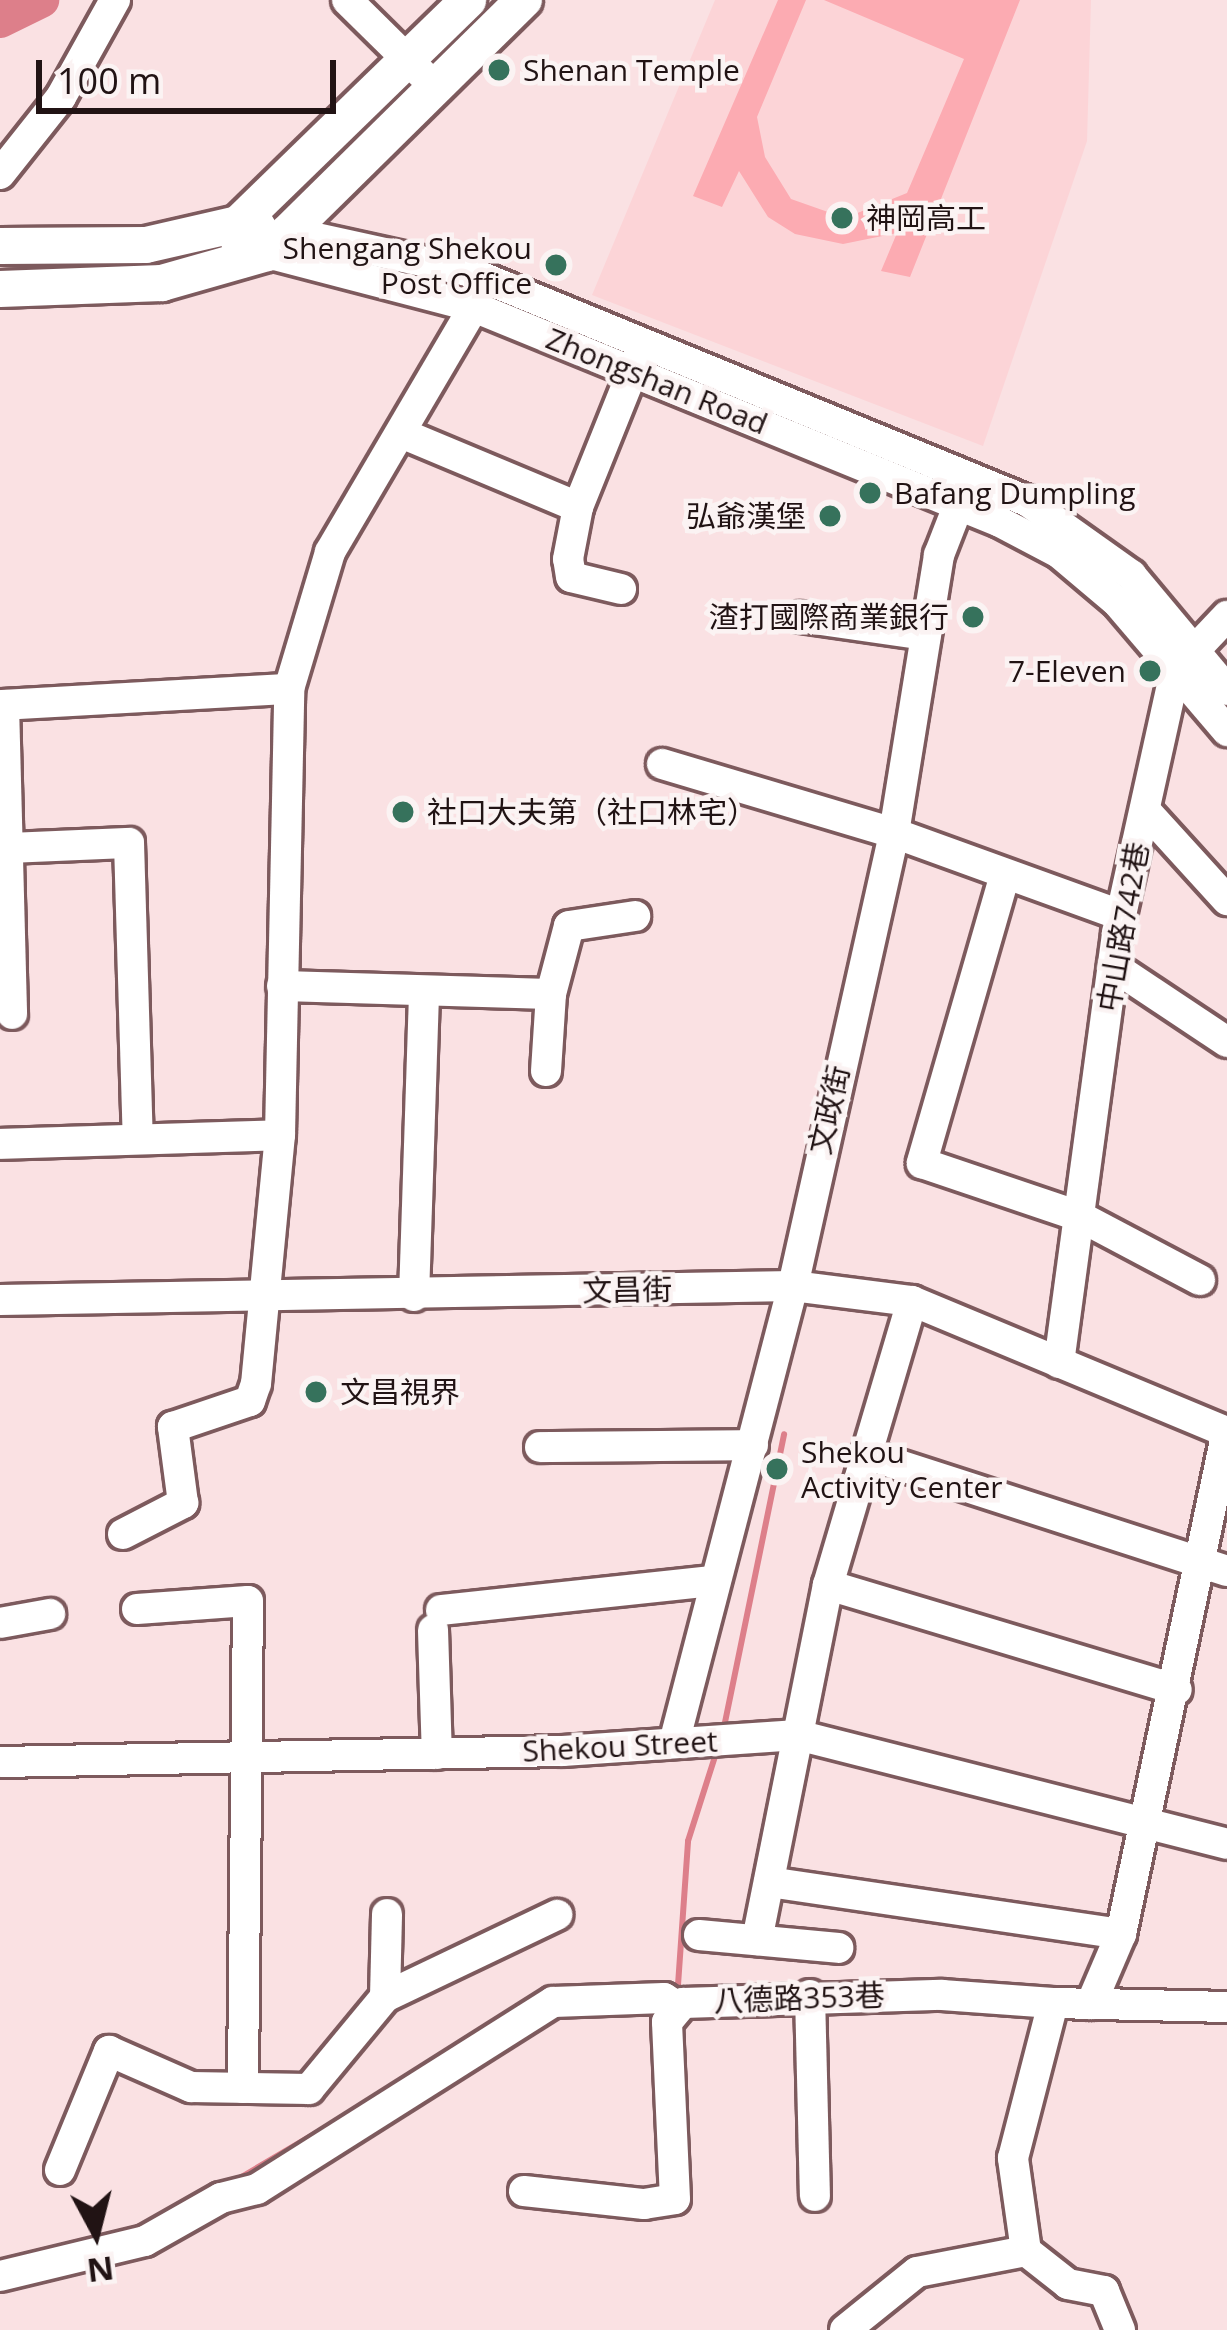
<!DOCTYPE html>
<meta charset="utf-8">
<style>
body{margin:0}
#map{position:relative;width:1227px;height:2330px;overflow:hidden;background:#fae1e3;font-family:"Open Sans","Noto Sans TC",sans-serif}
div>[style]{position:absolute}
.built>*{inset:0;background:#fcd4d7}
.green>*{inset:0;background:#fcabb2}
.stream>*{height:6px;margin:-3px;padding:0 3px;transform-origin:3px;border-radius:3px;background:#dd7f8a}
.river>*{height:36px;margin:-18px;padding:0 18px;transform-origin:18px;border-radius:18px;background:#dd7f8a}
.roads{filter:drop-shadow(3px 0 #7d5a5d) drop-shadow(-3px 0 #7d5a5d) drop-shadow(0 3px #7d5a5d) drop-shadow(0 -3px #7d5a5d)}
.minor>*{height:30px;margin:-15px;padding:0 15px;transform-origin:15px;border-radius:15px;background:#fff}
.major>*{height:36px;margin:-18px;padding:0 18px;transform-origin:18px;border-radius:18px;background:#fff}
.dots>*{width:33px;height:33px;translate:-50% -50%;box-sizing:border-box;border:6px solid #fbf3f3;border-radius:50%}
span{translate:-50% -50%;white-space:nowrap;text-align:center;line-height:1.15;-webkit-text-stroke:9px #fbf3f3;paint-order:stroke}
.poi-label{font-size:30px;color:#211314}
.left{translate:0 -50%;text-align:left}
.right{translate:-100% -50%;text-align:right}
.street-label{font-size:30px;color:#211314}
.north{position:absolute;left:36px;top:2174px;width:120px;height:120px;-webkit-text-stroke:9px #fbf3f3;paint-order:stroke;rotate:173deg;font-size:33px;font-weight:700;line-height:48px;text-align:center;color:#211314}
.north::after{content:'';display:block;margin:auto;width:42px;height:54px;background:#211314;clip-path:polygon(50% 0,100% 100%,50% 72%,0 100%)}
.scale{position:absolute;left:36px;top:60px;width:300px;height:54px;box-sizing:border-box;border:6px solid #211314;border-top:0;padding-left:15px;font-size:36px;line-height:42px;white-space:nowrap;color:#211314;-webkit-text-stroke:9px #fbf3f3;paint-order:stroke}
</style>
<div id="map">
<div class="built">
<i style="clip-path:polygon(715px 0,1091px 0,1087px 141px,983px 446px,592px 295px)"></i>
</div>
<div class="green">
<i style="clip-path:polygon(778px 0,806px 0,757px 117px,765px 157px,791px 199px,845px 218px,907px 193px,964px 59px,824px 0,1020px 0,910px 277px,881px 271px,897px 233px,843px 244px,795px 234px,768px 217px,739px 171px,722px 207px,693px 196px)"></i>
</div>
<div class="stream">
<i style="left:723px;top:1732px;width:304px;rotate:-78.4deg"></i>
<i style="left:666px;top:1985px;width:12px"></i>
<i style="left:678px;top:1985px;width:144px;rotate:-86deg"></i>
<i style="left:688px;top:1841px;width:96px;rotate:-72.3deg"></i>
<i style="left:238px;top:2179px;width:130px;rotate:-30.5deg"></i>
</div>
<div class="river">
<i style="left:0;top:20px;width:46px;rotate:-26deg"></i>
</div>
<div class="roads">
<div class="minor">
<i style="left:347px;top:0;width:108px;rotate:44.6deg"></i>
<i style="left:0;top:174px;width:98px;rotate:-51.6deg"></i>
<i style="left:61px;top:97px;width:111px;rotate:-60.9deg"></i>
<i style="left:285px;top:231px;width:186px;rotate:12.4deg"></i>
<i style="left:467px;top:271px;width:605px;rotate:22.33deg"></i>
<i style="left:1027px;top:501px;width:128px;rotate:35.4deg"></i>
<i style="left:1131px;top:575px;width:150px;rotate:50.1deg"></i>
<i style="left:267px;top:253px;width:214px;rotate:14.6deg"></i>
<i style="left:474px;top:307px;width:568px;rotate:22.23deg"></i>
<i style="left:1000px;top:522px;width:67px;rotate:27.7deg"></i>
<i style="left:1059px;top:553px;width:76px;rotate:40.2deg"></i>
<i style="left:1117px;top:602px;width:170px;rotate:49.5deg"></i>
<i style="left:401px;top:433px;width:192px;rotate:22.7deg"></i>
<i style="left:621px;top:589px;width:51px;rotate:-166.5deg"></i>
<i style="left:571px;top:577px;width:18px;rotate:-99deg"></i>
<i style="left:568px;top:559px;width:53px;rotate:-79.1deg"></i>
<i style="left:578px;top:507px;width:164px;rotate:-68.1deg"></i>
<i style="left:801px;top:617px;width:126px;rotate:8.2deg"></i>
<i style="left:0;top:705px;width:289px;rotate:-3.2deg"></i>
<i style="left:4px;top:705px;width:309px;rotate:88.5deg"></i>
<i style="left:662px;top:764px;width:242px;rotate:16.6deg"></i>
<i style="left:894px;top:833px;width:241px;rotate:19.9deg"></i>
<i style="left:1145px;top:810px;width:122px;rotate:47.7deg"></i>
<i style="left:8px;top:848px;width:121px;rotate:-2.4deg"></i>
<i style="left:129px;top:843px;width:295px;rotate:88.3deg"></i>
<i style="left:1004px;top:878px;width:297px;rotate:106.1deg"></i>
<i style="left:922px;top:1163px;width:166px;rotate:18.7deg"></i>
<i style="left:1079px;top:1216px;width:137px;rotate:27.9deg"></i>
<i style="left:1113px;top:966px;width:137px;rotate:33.7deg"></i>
<i style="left:282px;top:986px;width:269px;rotate:1.7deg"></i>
<i style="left:546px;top:1071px;width:77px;rotate:-86.3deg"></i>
<i style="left:551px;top:994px;width:70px;rotate:-75.2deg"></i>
<i style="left:569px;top:926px;width:67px;rotate:-8.6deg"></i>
<i style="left:0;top:1144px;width:280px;rotate:-1.8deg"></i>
<i style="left:414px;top:1296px;width:302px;rotate:-88.1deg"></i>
<i style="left:0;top:1300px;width:793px;rotate:-1.01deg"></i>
<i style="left:793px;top:1286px;width:120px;rotate:7.2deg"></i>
<i style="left:912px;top:1301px;width:341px;rotate:22.6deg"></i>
<i style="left:1059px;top:1363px;width:434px;rotate:-82.3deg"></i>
<i style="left:1117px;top:933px;width:268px;rotate:-77.5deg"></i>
<i style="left:1175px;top:671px;width:76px;rotate:-46.6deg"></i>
<i style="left:540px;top:1447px;width:213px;rotate:-0.5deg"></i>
<i style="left:868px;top:1455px;width:377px;rotate:17.9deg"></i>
<i style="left:123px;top:1534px;width:68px;rotate:-27.3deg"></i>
<i style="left:183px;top:1503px;width:77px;rotate:-97.5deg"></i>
<i style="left:173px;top:1427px;width:81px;rotate:-18.7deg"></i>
<i style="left:250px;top:1401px;width:18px;rotate:-71deg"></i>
<i style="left:256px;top:1384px;width:250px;rotate:-84.5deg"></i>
<i style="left:280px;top:1135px;width:446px;rotate:-88.8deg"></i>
<i style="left:289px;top:689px;width:143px;rotate:-73.3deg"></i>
<i style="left:330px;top:552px;width:284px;rotate:-59.6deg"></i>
<i style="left:828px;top:1585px;width:364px;rotate:16.7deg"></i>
<i style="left:137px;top:1609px;width:111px;rotate:-4.1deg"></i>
<i style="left:248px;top:1601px;width:487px;rotate:90.6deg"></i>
<i style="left:441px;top:1610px;width:274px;rotate:-6.1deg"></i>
<i style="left:0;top:1623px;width:51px;rotate:-10.2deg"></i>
<i style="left:433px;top:1630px;width:124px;rotate:88.2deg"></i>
<i style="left:675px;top:1739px;width:468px;rotate:-75.4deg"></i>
<i style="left:793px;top:1286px;width:464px;rotate:-77.4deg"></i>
<i style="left:894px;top:833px;width:282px;rotate:-80.8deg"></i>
<i style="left:939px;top:555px;width:83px;rotate:-68.7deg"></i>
<i style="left:0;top:1762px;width:563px;rotate:-1.12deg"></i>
<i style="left:563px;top:1751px;width:235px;rotate:-3.9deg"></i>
<i style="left:797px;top:1735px;width:444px;rotate:14.2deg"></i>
<i style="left:769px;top:1882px;width:356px;rotate:8.4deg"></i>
<i style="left:699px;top:1935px;width:140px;rotate:5.3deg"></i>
<i style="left:757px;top:1940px;width:362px;rotate:-78.7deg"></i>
<i style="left:828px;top:1585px;width:296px;rotate:-73.5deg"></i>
<i style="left:810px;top:1995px;width:201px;rotate:88.6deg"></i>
<i style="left:385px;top:1997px;width:83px;rotate:-88.6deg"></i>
<i style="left:1091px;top:2004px;width:76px;rotate:-66.8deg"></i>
<i style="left:1121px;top:1934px;width:514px;rotate:-78.1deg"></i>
<i style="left:60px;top:2170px;width:129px;rotate:-67.6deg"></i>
<i style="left:109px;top:2051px;width:90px;rotate:23.7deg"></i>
<i style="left:191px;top:2087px;width:118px;rotate:1deg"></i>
<i style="left:309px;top:2089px;width:119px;rotate:-50.4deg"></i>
<i style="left:385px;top:1997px;width:191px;rotate:-25.5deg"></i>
<i style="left:524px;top:2191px;width:121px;rotate:6.2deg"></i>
<i style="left:644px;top:2204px;width:31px;rotate:-9deg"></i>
<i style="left:675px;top:2199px;width:177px;rotate:-92.6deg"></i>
<i style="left:667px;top:2022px;width:25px;rotate:-50deg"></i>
<i style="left:683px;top:2003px;width:259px;rotate:-1.8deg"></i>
<i style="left:942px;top:1995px;width:111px;rotate:4.1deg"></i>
<i style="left:0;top:2276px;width:149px;rotate:-13.6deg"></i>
<i style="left:145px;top:2241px;width:87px;rotate:-29.5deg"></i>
<i style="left:221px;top:2198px;width:37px;rotate:-14deg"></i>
<i style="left:257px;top:2189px;width:350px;rotate:-32.3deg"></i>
<i style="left:553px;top:2002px;width:111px;rotate:-2.1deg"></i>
<i style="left:664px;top:1998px;width:15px;rotate:32deg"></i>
<i style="left:845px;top:2330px;width:92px;rotate:-38.9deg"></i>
<i style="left:917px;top:2272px;width:111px;rotate:-10.9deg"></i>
<i style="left:1120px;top:2330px;width:42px;rotate:-112.3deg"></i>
<i style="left:1104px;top:2291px;width:37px;rotate:-169deg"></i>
<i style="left:1068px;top:2284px;width:53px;rotate:-141.8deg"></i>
<i style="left:1026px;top:2251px;width:94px;rotate:-98deg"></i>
<i style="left:1013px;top:2158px;width:160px;rotate:-75.5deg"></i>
<i style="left:1053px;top:2003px;width:174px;rotate:1.3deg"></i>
</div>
<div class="major">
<i style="left:0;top:246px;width:146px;rotate:-0.4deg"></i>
<i style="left:146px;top:245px;width:94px;rotate:-12.9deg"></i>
<i style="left:238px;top:224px;width:20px;rotate:9deg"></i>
<i style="left:241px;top:260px;width:36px;rotate:-95deg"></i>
<i style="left:238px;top:224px;width:321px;rotate:-44.2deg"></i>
<i style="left:0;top:289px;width:162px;rotate:-2.1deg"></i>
<i style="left:162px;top:283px;width:109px;rotate:-15.9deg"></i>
<i style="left:267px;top:253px;width:361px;rotate:-44.6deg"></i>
</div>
</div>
<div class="dots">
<i style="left:499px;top:70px;background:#36725c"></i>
<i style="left:842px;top:218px;background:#36725c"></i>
<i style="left:556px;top:265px;background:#36725c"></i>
<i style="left:870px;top:493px;background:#36725c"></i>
<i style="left:830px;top:516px;background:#36725c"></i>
<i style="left:973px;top:617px;background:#36725c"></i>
<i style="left:1150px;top:671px;background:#36725c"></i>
<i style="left:403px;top:812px;background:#36725c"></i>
<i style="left:316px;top:1392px;background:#36725c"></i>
<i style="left:777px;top:1469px;background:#36725c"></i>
</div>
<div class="poi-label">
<span class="left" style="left:523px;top:70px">Shenan Temple</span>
<span class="left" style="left:866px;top:218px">神岡高工</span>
<span class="right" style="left:532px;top:265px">Shengang Shekou<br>Post Office</span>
<span class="left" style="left:894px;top:493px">Bafang Dumpling</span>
<span class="right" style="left:806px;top:516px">弘爺漢堡</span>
<span class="right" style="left:949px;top:617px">渣打國際商業銀行</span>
<span class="right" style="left:1126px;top:671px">7-Eleven</span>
<span class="left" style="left:427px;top:812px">社口大夫第（社口林宅）</span>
<span class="left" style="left:340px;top:1392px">文昌視界</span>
<span class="left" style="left:801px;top:1469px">Shekou<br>Activity Center</span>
</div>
<div class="street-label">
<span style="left:657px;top:381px;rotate:22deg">Zhongshan Road</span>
<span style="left:1123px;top:927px;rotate:-80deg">中山路742巷</span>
<span style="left:829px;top:1110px;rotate:-77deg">文政街</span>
<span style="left:627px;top:1290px;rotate:-1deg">文昌街</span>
<span style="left:620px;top:1746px;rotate:-3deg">Shekou Street</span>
<span style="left:799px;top:1998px;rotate:-2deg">八德路353巷</span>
</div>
<div class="north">N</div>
<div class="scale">100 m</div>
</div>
